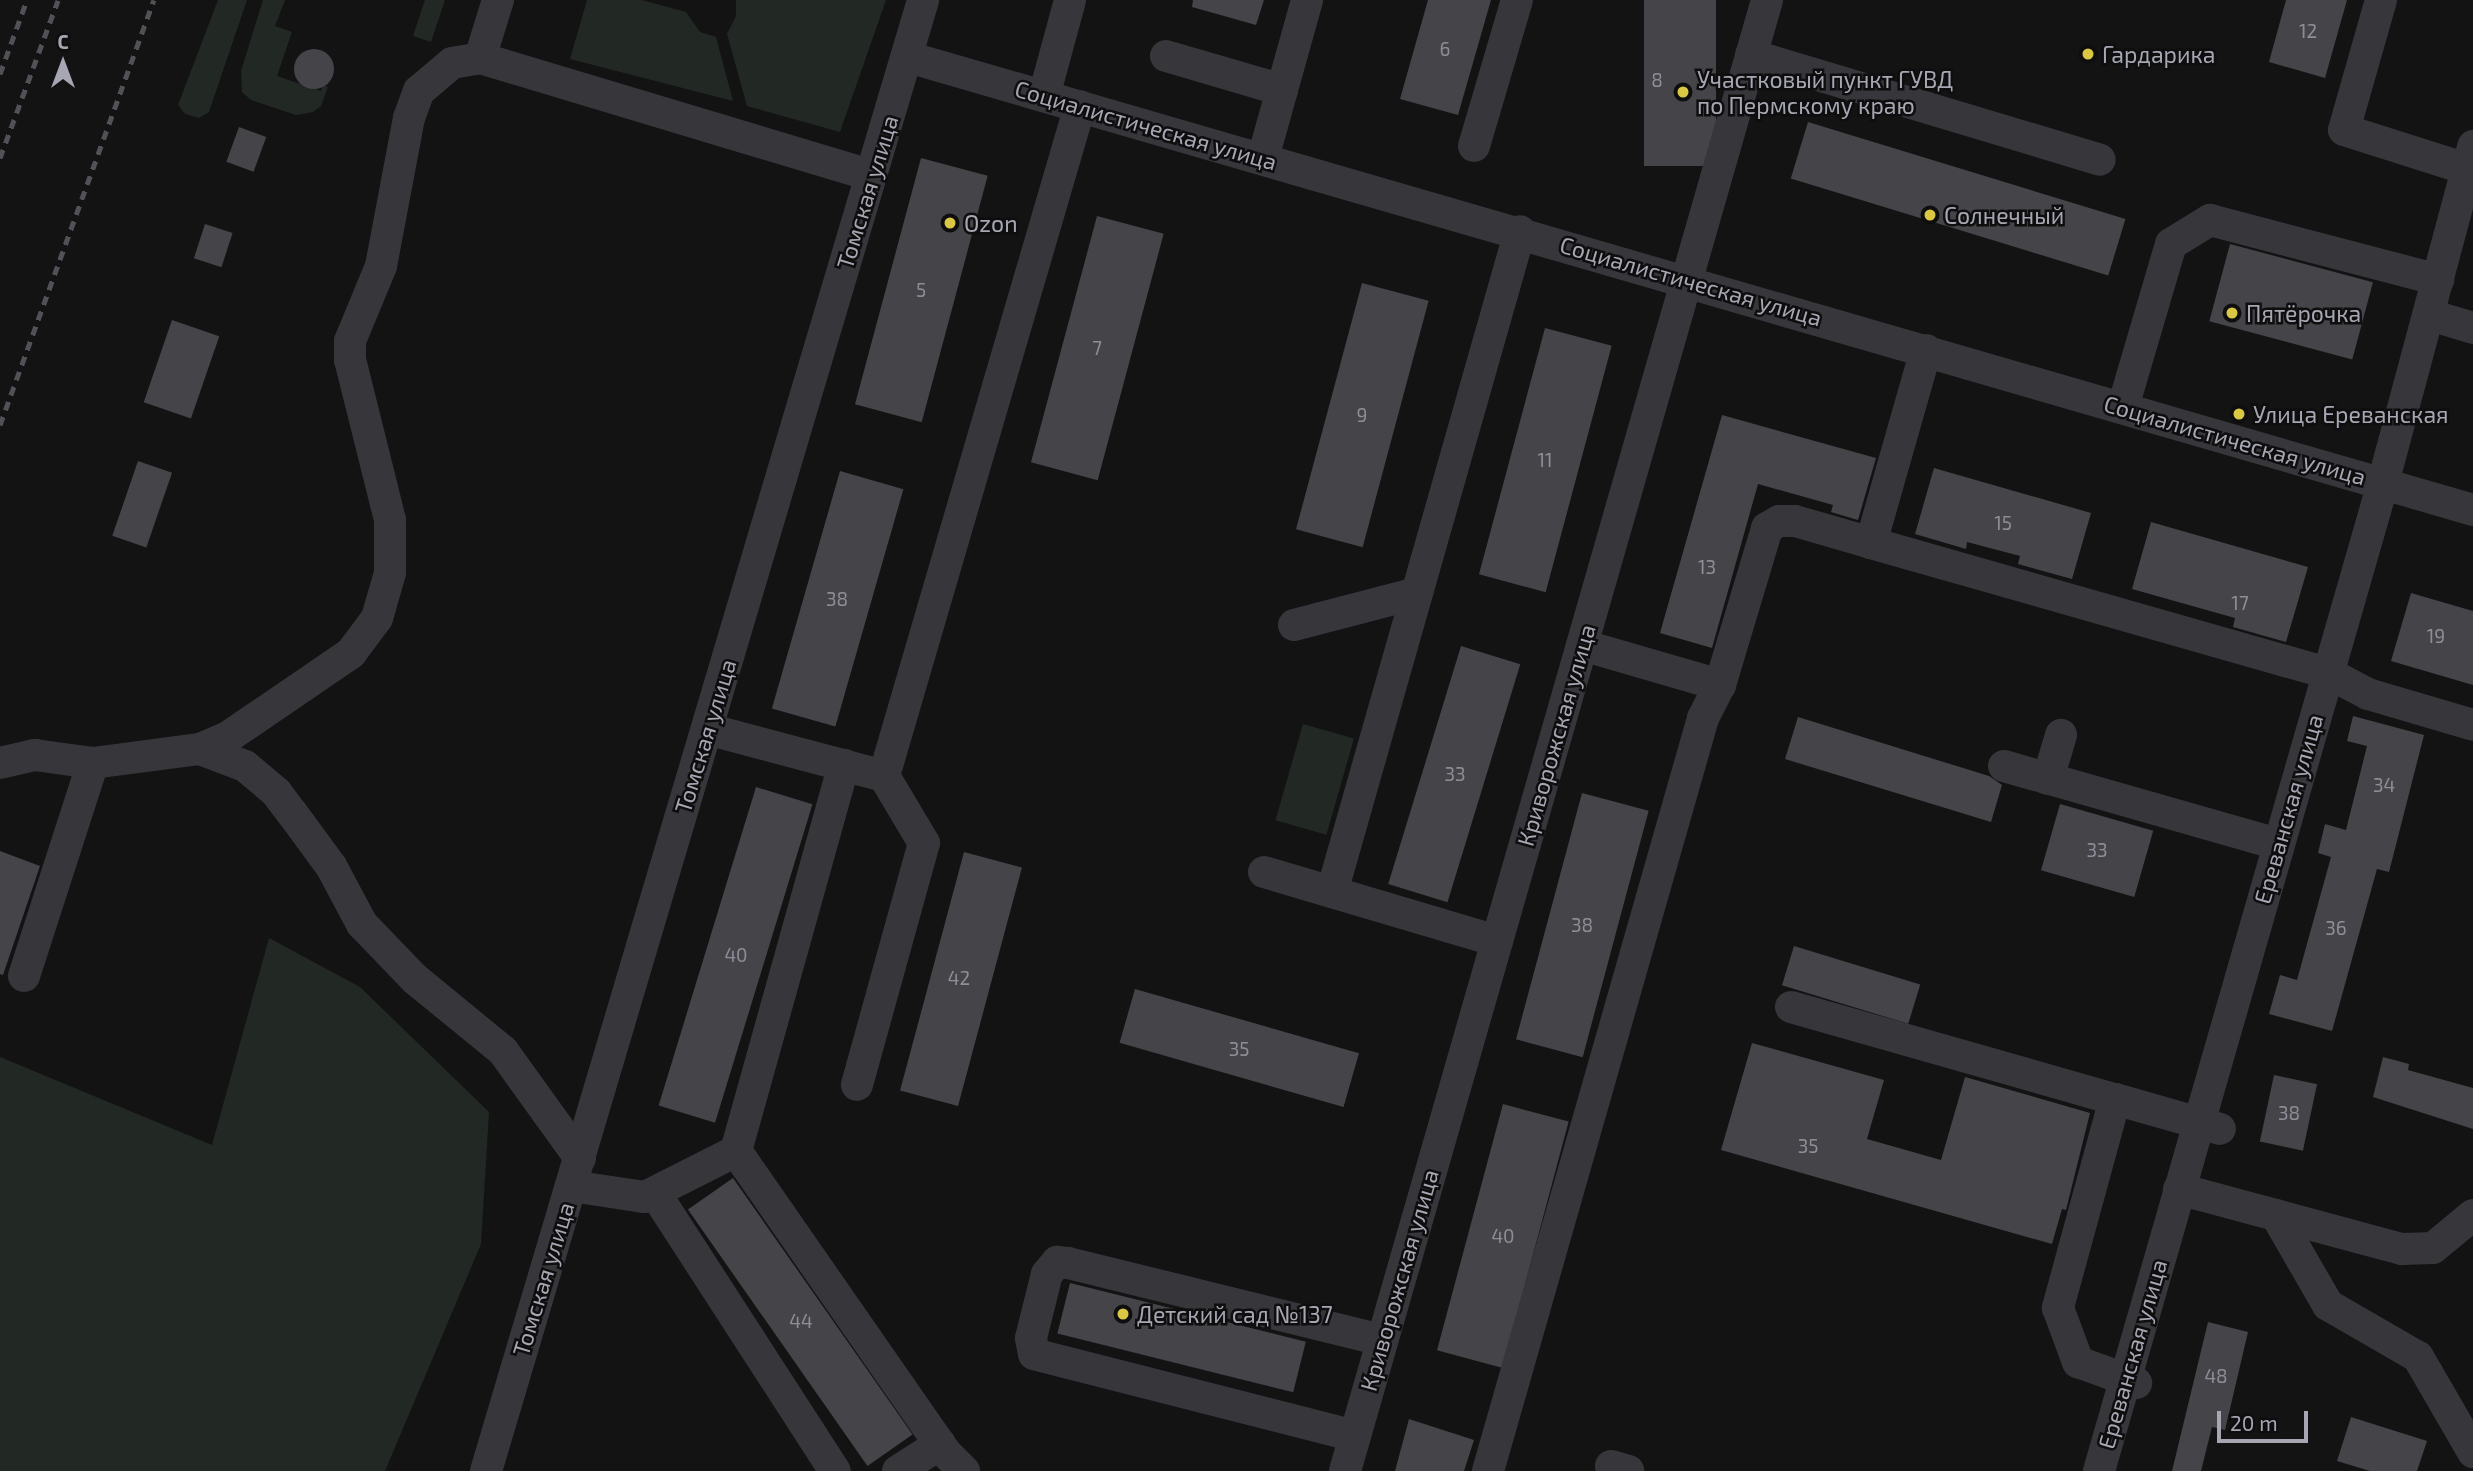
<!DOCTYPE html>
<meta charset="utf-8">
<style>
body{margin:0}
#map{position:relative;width:2473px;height:1471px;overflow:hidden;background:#131314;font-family:"Exo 2",sans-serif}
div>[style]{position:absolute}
.green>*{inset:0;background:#222824;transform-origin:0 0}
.building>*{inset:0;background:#454549;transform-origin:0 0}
.round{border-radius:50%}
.minor>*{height:32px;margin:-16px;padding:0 16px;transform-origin:16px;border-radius:16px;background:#36363b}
.rail>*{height:5px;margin-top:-2.5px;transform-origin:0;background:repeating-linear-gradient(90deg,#505257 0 9px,transparent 0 16px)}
.dots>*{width:19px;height:19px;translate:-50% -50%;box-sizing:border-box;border:4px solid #0e0e0f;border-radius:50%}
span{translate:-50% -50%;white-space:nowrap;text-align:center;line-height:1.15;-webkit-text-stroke:5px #0e0e0f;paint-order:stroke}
.number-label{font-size:19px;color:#8e8e98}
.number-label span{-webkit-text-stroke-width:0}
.poi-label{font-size:23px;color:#a6a7b3}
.left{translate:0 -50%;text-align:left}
.street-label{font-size:23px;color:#a6a7b3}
.north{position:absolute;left:28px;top:28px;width:70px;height:70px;-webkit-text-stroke:5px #0e0e0f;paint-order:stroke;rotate:0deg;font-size:19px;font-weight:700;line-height:28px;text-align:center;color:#a6a7b3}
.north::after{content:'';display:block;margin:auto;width:24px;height:32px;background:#a6a7b3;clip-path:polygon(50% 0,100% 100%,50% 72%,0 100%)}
.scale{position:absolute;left:2217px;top:1411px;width:91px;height:32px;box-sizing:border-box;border:4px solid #a6a7b3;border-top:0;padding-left:9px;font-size:21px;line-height:24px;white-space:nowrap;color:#a6a7b3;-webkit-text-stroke:5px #0e0e0f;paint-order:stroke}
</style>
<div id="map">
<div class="green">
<i style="clip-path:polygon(218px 0,247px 0,209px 112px,199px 118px,185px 114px,178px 105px)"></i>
<i style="clip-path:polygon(263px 0,285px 0,275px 26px,292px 32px,277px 76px,321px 91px,323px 85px,328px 87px,321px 106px,313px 112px,296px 115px,251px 100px,242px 92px,241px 71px)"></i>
<i style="clip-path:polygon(425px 0,445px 0,431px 42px,413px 36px)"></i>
<i style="clip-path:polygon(587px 0,642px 0,686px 12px,700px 32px,716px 37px,733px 101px,570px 59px)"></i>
<i style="clip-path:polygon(736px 0,886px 0,840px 132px,747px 106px,727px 34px,736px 16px)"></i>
<i style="left:1303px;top:724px;width:53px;height:100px;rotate:16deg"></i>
<i style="clip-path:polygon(269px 938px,360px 987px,489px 1112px,481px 1244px,385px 1471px,0 1471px,0 1057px,212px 1145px)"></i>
</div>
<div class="building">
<i style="clip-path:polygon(1193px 0,1264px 0,1256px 25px,1192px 7px)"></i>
<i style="clip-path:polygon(1428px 0,1491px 0,1458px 115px,1400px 99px)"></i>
<i style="left:1644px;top:0;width:72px;height:166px"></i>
<i style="clip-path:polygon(2286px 0,2347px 0,2325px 78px,2269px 62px)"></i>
<i class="round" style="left:294px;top:49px;width:40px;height:40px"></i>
<i style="left:1808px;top:122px;width:332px;height:59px;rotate:17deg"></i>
<i style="left:239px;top:127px;width:29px;height:37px;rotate:20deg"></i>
<i style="left:921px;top:158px;width:69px;height:255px;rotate:15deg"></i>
<i style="left:1097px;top:216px;width:69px;height:255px;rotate:15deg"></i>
<i style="left:205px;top:224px;width:29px;height:36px;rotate:18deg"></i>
<i style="left:2230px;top:244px;width:148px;height:80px;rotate:15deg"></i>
<i style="left:1362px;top:283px;width:69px;height:255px;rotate:15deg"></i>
<i style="left:172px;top:320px;width:50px;height:87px;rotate:19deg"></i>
<i style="left:1545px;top:328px;width:69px;height:255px;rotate:15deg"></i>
<i style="clip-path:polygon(1722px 415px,1876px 458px,1858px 520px,1831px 512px,1833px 505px,1758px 484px,1712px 648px,1660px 633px)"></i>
<i style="left:138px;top:461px;width:36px;height:79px;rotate:19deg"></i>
<i style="clip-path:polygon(1934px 468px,2091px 513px,2072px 579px,2018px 564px,2020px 556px,1967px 542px,1966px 549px,1915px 534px)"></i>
<i style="left:840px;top:471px;width:66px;height:247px;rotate:16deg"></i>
<i style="clip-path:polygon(2151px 522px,2308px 567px,2286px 642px,2233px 627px,2235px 618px,2132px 589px)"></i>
<i style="clip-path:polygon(2411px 593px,2473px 611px,2473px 685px,2391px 661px)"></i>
<i style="left:1461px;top:646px;width:62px;height:249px;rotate:17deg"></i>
<i style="clip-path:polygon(2353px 716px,2424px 735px,2389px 872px,2377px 869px,2332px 1031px,2269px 1014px,2280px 975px,2297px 980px,2331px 857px,2318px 853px,2325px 824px,2346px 830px,2367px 746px,2347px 741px)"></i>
<i style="clip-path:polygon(1798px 717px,1989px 776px,2002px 785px,1991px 822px,1785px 759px)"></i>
<i style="left:756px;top:787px;width:59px;height:333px;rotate:17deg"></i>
<i style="left:1582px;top:793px;width:69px;height:255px;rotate:15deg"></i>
<i style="left:2060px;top:804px;width:97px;height:69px;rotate:16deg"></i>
<i style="clip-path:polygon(0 851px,40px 866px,3px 975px,0 974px)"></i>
<i style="left:964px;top:852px;width:60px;height:247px;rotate:15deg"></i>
<i style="left:1794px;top:946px;width:132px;height:41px;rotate:17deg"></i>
<i style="left:1135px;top:989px;width:233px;height:56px;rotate:16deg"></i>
<i style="clip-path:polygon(1752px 1043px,1884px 1080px,1867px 1139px,1941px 1160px,1965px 1077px,2090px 1113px,2066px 1210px,2062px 1209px,2052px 1244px,1721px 1150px)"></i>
<i style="clip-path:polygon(2383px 1057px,2409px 1064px,2408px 1070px,2473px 1088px,2473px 1129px,2373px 1097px)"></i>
<i style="left:2274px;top:1075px;width:44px;height:68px;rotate:12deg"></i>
<i style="left:1503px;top:1104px;width:68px;height:255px;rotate:15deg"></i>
<i style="left:733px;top:1178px;width:313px;height:55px;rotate:55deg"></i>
<i style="left:1070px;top:1283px;width:243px;height:52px;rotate:14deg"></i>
<i style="clip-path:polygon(2208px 1322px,2248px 1332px,2225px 1430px,2212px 1427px,2201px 1471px,2172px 1471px)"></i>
<i style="clip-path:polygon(2351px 1417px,2427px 1441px,2417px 1471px,2370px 1471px,2337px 1461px)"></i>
<i style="clip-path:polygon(1409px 1419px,1474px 1440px,1464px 1471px,1395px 1471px)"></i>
</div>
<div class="minor">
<i style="left:498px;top:0;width:61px;rotate:107.2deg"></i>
<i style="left:480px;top:58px;width:408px;rotate:16.7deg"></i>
<i style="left:2381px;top:0;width:135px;rotate:105.9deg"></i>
<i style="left:2344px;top:130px;width:129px;rotate:17.6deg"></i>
<i style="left:1751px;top:55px;width:364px;rotate:16.7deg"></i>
<i style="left:1166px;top:56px;width:121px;rotate:16.3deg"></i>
<i style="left:908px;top:57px;width:1629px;rotate:16.14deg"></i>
<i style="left:1044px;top:96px;width:99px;rotate:-74.8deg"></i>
<i style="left:1474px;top:146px;width:152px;rotate:-73.6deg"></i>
<i style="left:1263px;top:158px;width:164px;rotate:-74.4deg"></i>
<i style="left:2430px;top:315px;width:45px;rotate:16.8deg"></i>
<i style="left:1926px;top:350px;width:201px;rotate:105.9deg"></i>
<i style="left:1871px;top:543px;width:475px;rotate:15.9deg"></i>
<i style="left:2328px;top:673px;width:45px;rotate:27.7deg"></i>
<i style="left:2368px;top:694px;width:109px;rotate:16.4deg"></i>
<i style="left:2123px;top:407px;width:170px;rotate:-73.6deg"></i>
<i style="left:2171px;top:244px;width:46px;rotate:-31.6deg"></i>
<i style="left:2210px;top:220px;width:236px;rotate:14.7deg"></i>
<i style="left:1294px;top:625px;width:127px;rotate:-14.6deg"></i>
<i style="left:1582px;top:645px;width:144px;rotate:16.2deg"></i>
<i style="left:1720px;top:685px;width:164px;rotate:-73.3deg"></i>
<i style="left:1767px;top:528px;width:14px;rotate:-30deg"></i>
<i style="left:1779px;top:521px;width:16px"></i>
<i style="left:1795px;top:521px;width:79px;rotate:16.1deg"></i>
<i style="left:707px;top:729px;width:183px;rotate:14.9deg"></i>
<i style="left:884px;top:776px;width:78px;rotate:59.2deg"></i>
<i style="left:924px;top:843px;width:251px;rotate:105.5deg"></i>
<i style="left:200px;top:749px;width:30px;rotate:-23deg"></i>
<i style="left:228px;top:737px;width:149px;rotate:-34.3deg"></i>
<i style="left:351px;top:653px;width:44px;rotate:-53.4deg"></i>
<i style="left:377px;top:618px;width:47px;rotate:-73.9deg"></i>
<i style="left:390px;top:573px;width:53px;rotate:-90deg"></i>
<i style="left:390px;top:520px;width:165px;rotate:-104deg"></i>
<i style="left:350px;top:360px;width:19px;rotate:-90deg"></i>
<i style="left:350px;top:341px;width:81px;rotate:-67.5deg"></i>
<i style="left:381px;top:266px;width:151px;rotate:-79.3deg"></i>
<i style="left:409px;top:118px;width:29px;rotate:-70deg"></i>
<i style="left:419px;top:91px;width:43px;rotate:-40.3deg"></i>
<i style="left:452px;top:63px;width:28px;rotate:-10deg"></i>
<i style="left:0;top:763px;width:36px;rotate:-13deg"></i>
<i style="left:35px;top:755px;width:59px;rotate:7.9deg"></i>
<i style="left:93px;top:763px;width:108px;rotate:-7.5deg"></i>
<i style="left:200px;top:749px;width:48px;rotate:20.7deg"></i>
<i style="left:245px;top:766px;width:40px;rotate:40deg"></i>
<i style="left:276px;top:792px;width:26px;rotate:53deg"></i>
<i style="left:292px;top:813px;width:66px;rotate:53.7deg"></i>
<i style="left:331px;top:866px;width:66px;rotate:61.9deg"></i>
<i style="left:362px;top:924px;width:76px;rotate:46.1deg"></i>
<i style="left:415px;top:979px;width:114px;rotate:39.3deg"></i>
<i style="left:503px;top:1051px;width:132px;rotate:54.3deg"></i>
<i style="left:2004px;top:766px;width:285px;rotate:15.9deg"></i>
<i style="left:884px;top:776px;width:698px;rotate:-73.69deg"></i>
<i style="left:2048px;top:779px;width:46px;rotate:-73.5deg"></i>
<i style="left:1264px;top:872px;width:243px;rotate:16.5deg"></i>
<i style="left:1332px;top:892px;width:687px;rotate:-74.12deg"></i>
<i style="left:24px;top:976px;width:224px;rotate:-72.1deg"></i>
<i style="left:1791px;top:1007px;width:337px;rotate:15.9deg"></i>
<i style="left:2115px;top:1099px;width:217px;rotate:105.3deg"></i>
<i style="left:2058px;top:1308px;width:58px;rotate:69.7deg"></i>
<i style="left:2078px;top:1362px;width:62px;rotate:19.9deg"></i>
<i style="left:2115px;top:1099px;width:109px;rotate:15.9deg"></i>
<i style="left:736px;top:1151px;width:366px;rotate:55.2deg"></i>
<i style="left:945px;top:1452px;width:27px;rotate:45deg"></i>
<i style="left:571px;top:1186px;width:75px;rotate:8.5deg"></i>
<i style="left:645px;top:1197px;width:102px;rotate:-26.8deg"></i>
<i style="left:736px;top:1151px;width:401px;rotate:-74.4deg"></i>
<i style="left:2179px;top:1189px;width:231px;rotate:15.1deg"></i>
<i style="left:2402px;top:1249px;width:31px;rotate:-2deg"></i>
<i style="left:2433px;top:1248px;width:52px;rotate:-39.5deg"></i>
<i style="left:655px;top:1193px;width:331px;rotate:57.1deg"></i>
<i style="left:2276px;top:1215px;width:104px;rotate:60deg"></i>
<i style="left:2328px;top:1305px;width:104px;rotate:30deg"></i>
<i style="left:2418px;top:1357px;width:110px;rotate:59.9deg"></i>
<i style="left:1355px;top:1436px;width:331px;rotate:-165.7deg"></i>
<i style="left:1034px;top:1354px;width:16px;rotate:-101deg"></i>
<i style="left:1031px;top:1338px;width:66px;rotate:-76deg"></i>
<i style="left:1047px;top:1274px;width:16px;rotate:-50deg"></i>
<i style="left:1057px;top:1262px;width:11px;rotate:5deg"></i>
<i style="left:1068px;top:1263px;width:323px;rotate:13.8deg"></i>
<i style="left:1611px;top:1466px;width:18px;rotate:16deg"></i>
<i style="left:486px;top:1471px;width:1535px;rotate:-73.45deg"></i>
<i style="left:898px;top:1471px;width:50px;rotate:-32.7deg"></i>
<i style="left:1345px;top:1471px;width:1530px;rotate:-73.99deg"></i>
<i style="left:1488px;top:1471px;width:783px;rotate:-74.06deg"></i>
<i style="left:1703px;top:718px;width:37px;rotate:-63deg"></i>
<i style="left:2099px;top:1471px;width:1028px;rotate:-73.96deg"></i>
<i style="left:2383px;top:483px;width:349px;rotate:-75deg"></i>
</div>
<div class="rail">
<i style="left:0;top:74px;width:79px;rotate:-70deg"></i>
<i style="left:0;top:158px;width:168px;rotate:-69.8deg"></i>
<i style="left:0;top:425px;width:452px;rotate:-70.1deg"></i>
</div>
<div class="dots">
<i style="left:2088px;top:54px;background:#dac844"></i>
<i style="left:1683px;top:92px;background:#dac844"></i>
<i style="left:1930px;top:215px;background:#dac844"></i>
<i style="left:950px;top:223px;background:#dac844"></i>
<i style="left:2232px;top:313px;background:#dac844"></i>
<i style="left:2239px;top:414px;background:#dac844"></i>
<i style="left:1123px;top:1314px;background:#dac844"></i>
</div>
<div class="number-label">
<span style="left:2308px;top:31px">12</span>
<span style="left:1445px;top:49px">6</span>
<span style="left:1657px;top:80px">8</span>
<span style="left:921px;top:290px">5</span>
<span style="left:1097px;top:348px">7</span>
<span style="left:1362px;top:415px">9</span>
<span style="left:1545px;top:460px">11</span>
<span style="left:2003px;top:523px">15</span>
<span style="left:1707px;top:567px">13</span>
<span style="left:837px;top:599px">38</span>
<span style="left:2240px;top:603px">17</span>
<span style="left:2436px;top:636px">19</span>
<span style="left:1455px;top:774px">33</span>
<span style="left:2384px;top:785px">34</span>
<span style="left:2097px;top:850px">33</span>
<span style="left:1582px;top:925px">38</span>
<span style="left:2336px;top:928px">36</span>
<span style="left:736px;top:955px">40</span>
<span style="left:959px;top:978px">42</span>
<span style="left:1239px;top:1049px">35</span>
<span style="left:2289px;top:1113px">38</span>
<span style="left:1808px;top:1146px">35</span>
<span style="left:1503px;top:1236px">40</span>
<span style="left:801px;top:1321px">44</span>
<span style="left:2216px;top:1376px">48</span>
</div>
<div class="poi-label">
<span class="left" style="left:2102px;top:54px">Гардарика</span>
<span class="left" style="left:1697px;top:92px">Участковый пункт ГУВД<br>по Пермскому краю</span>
<span class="left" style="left:1944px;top:215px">Солнечный</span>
<span class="left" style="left:964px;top:223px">Ozon</span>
<span class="left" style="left:2246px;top:313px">Пятёрочка</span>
<span class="left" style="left:2253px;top:414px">Улица Ереванская</span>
<span class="left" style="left:1137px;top:1314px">Детский сад №137</span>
</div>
<div class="street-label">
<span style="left:1146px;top:125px;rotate:16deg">Социалистическая улица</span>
<span style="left:867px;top:192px;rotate:-73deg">Томская улица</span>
<span style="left:1691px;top:281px;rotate:16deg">Социалистическая улица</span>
<span style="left:2235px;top:440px;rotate:16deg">Социалистическая улица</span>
<span style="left:1556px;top:735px;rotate:-74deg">Криворожская улица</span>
<span style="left:705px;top:736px;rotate:-73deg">Томская улица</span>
<span style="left:2288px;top:809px;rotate:-74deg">Ереванская улица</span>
<span style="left:543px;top:1279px;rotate:-73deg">Томская улица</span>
<span style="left:1399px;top:1280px;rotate:-74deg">Криворожская улица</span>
<span style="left:2132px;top:1354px;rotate:-74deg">Ереванская улица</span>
</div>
<div class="north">С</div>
<div class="scale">20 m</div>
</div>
